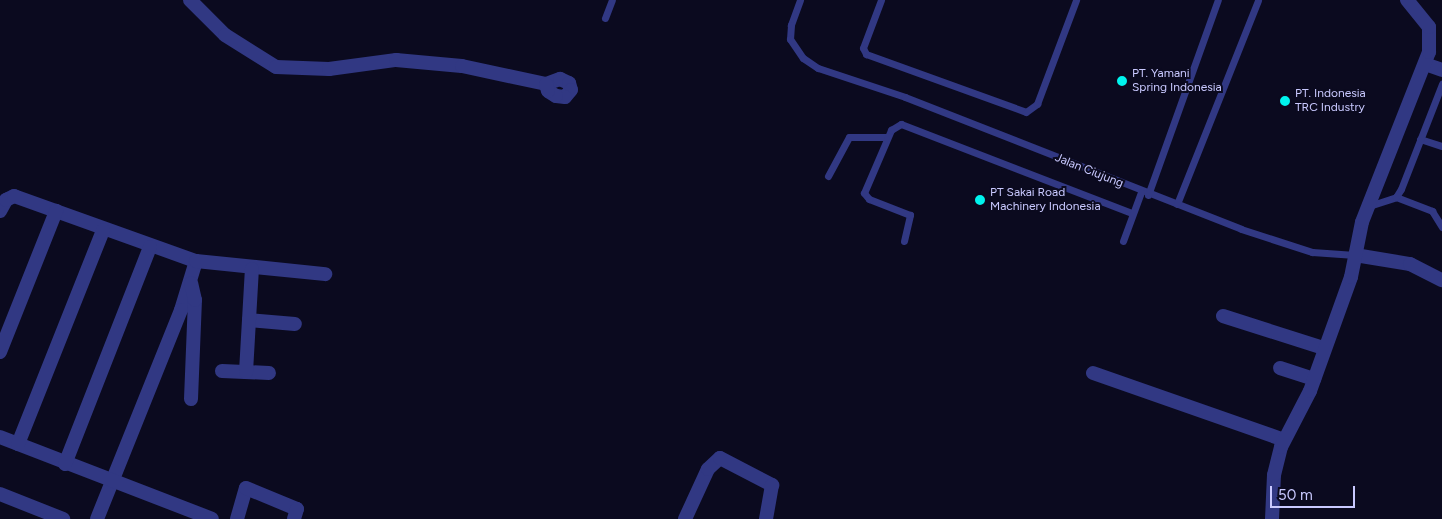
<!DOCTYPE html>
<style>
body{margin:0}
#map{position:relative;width:1442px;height:519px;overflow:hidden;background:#0b0a1f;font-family:Figtree,sans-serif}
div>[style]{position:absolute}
.lane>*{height:7px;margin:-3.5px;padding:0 3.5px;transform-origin:3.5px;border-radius:3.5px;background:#313883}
.street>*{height:14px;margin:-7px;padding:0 7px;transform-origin:7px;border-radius:7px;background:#313883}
.dots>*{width:14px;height:14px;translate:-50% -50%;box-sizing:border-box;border:2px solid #0b0a1f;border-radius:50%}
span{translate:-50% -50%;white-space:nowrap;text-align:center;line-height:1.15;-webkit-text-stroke:4px #0b0a1f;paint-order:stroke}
.poi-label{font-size:12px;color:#c9c9ff}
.left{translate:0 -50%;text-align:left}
.street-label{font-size:12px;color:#c9c9ff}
.scale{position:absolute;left:1270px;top:486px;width:85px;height:22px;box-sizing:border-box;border:2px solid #c9c9ff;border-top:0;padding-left:6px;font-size:15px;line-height:18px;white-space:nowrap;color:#c9c9ff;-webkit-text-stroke:4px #0b0a1f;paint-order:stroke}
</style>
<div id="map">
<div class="lane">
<i style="left:800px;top:0;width:27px;rotate:110deg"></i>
<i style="left:791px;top:25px;width:14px;rotate:94deg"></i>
<i style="left:790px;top:39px;width:23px;rotate:56deg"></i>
<i style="left:803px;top:58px;width:18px;rotate:34deg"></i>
<i style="left:818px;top:68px;width:92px;rotate:18.4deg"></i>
<i style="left:905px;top:97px;width:361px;rotate:21.4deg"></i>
<i style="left:1241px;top:229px;width:75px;rotate:17.9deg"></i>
<i style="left:1312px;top:252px;width:43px;rotate:4deg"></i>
<i style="left:881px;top:0;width:51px;rotate:110.6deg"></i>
<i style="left:863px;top:48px;width:7px;rotate:63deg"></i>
<i style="left:866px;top:54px;width:170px;rotate:19.9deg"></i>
<i style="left:1026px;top:112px;width:14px;rotate:-36deg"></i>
<i style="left:1037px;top:104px;width:111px;rotate:-69.4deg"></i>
<i style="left:605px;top:18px;width:19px;rotate:-69deg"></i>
<i style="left:1420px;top:139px;width:23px;rotate:18deg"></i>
<i style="left:828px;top:176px;width:44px;rotate:-61.7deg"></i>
<i style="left:849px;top:137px;width:38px"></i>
<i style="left:1148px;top:195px;width:207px;rotate:-70.3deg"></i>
<i style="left:1396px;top:197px;width:39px;rotate:21deg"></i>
<i style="left:1432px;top:211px;width:19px;rotate:58deg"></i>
<i style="left:1177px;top:204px;width:219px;rotate:-68.3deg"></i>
<i style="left:1369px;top:206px;width:28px;rotate:-18deg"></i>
<i style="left:1396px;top:197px;width:9px;rotate:-58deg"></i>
<i style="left:1401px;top:189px;width:113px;rotate:-68.7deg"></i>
<i style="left:904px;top:241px;width:27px;rotate:-77deg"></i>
<i style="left:910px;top:215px;width:44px;rotate:-158.7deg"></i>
<i style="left:869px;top:199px;width:8px;rotate:-130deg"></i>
<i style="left:864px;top:193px;width:69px;rotate:-66.8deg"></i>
<i style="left:891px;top:130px;width:12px;rotate:-31deg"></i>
<i style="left:901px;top:124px;width:248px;rotate:21.1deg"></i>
<i style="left:1123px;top:241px;width:52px;rotate:-69.8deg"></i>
</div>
<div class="street">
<i style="left:190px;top:0;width:49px;rotate:45deg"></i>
<i style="left:225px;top:35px;width:60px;rotate:32.1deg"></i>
<i style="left:276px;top:67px;width:53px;rotate:2.2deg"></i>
<i style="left:329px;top:69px;width:68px;rotate:-7.7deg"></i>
<i style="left:396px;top:60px;width:66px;rotate:5.2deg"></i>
<i style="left:462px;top:66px;width:86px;rotate:12.1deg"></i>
<i style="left:546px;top:84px;width:15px;rotate:-20deg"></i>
<i style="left:560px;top:79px;width:10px;rotate:24deg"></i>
<i style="left:569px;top:83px;width:7px;rotate:74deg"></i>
<i style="left:571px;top:90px;width:9px;rotate:131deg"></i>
<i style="left:565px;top:97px;width:9px;rotate:-174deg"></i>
<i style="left:556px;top:96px;width:9px;rotate:-148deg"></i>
<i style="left:548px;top:91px;width:7px;rotate:-106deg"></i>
<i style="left:1425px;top:64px;width:18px;rotate:19deg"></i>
<i style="left:0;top:211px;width:13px;rotate:-61deg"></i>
<i style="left:6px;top:200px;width:9px;rotate:-27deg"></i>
<i style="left:14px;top:196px;width:193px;rotate:19.7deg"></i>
<i style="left:196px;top:261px;width:51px;rotate:107deg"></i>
<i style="left:181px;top:310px;width:225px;rotate:111.9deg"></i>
<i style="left:1355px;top:255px;width:56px;rotate:9.3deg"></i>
<i style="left:1410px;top:264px;width:36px;rotate:27deg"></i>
<i style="left:196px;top:261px;width:130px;rotate:5.8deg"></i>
<i style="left:1223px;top:316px;width:105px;rotate:17.7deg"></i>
<i style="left:249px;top:320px;width:46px;rotate:5deg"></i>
<i style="left:0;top:352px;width:152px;rotate:-68.3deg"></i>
<i style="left:1280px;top:368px;width:36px;rotate:18deg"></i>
<i style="left:222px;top:371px;width:47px;rotate:2.4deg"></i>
<i style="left:246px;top:372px;width:103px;rotate:-86.7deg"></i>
<i style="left:1093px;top:373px;width:202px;rotate:19.3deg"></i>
<i style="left:191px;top:399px;width:99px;rotate:-87.7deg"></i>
<i style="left:195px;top:300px;width:17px;rotate:-103deg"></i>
<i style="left:0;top:437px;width:227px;rotate:21.1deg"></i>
<i style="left:18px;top:444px;width:230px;rotate:-68.3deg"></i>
<i style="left:65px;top:464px;width:233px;rotate:-68.6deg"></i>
<i style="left:0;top:494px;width:68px;rotate:21.6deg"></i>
<i style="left:237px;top:519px;width:32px;rotate:-74deg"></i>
<i style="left:246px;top:488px;width:55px;rotate:22.4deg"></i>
<i style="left:297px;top:509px;width:10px;rotate:107deg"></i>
<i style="left:685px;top:519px;width:55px;rotate:-65.3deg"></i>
<i style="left:708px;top:469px;width:16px;rotate:-43deg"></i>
<i style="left:720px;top:458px;width:59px;rotate:27.4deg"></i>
<i style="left:772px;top:485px;width:35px;rotate:100deg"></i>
<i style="left:1272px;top:519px;width:44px;rotate:-87.4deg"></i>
<i style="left:1274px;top:475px;width:29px;rotate:-76deg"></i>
<i style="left:1281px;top:447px;width:63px;rotate:-62.6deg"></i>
<i style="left:1310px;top:391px;width:121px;rotate:-70.2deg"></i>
<i style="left:1351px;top:277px;width:56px;rotate:-78.7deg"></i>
<i style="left:1362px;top:222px;width:183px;rotate:-68.5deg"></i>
<i style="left:1429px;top:52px;width:25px;rotate:-90deg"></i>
<i style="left:1429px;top:27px;width:35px;rotate:-129deg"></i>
</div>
<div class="dots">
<i style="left:1122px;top:81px;background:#00f4ee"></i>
<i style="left:1285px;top:101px;background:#00f4ee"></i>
<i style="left:980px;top:200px;background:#00f4ee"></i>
</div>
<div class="poi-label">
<span class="left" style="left:1132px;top:81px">PT. Yamani<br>Spring Indonesia</span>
<span class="left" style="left:1295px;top:101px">PT. Indonesia<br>TRC Industry</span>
<span class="left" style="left:990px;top:200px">PT Sakai Road<br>Machinery Indonesia</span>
</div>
<div class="street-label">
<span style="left:1089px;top:171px;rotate:22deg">Jalan Ciujung</span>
</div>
<div class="scale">50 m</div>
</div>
